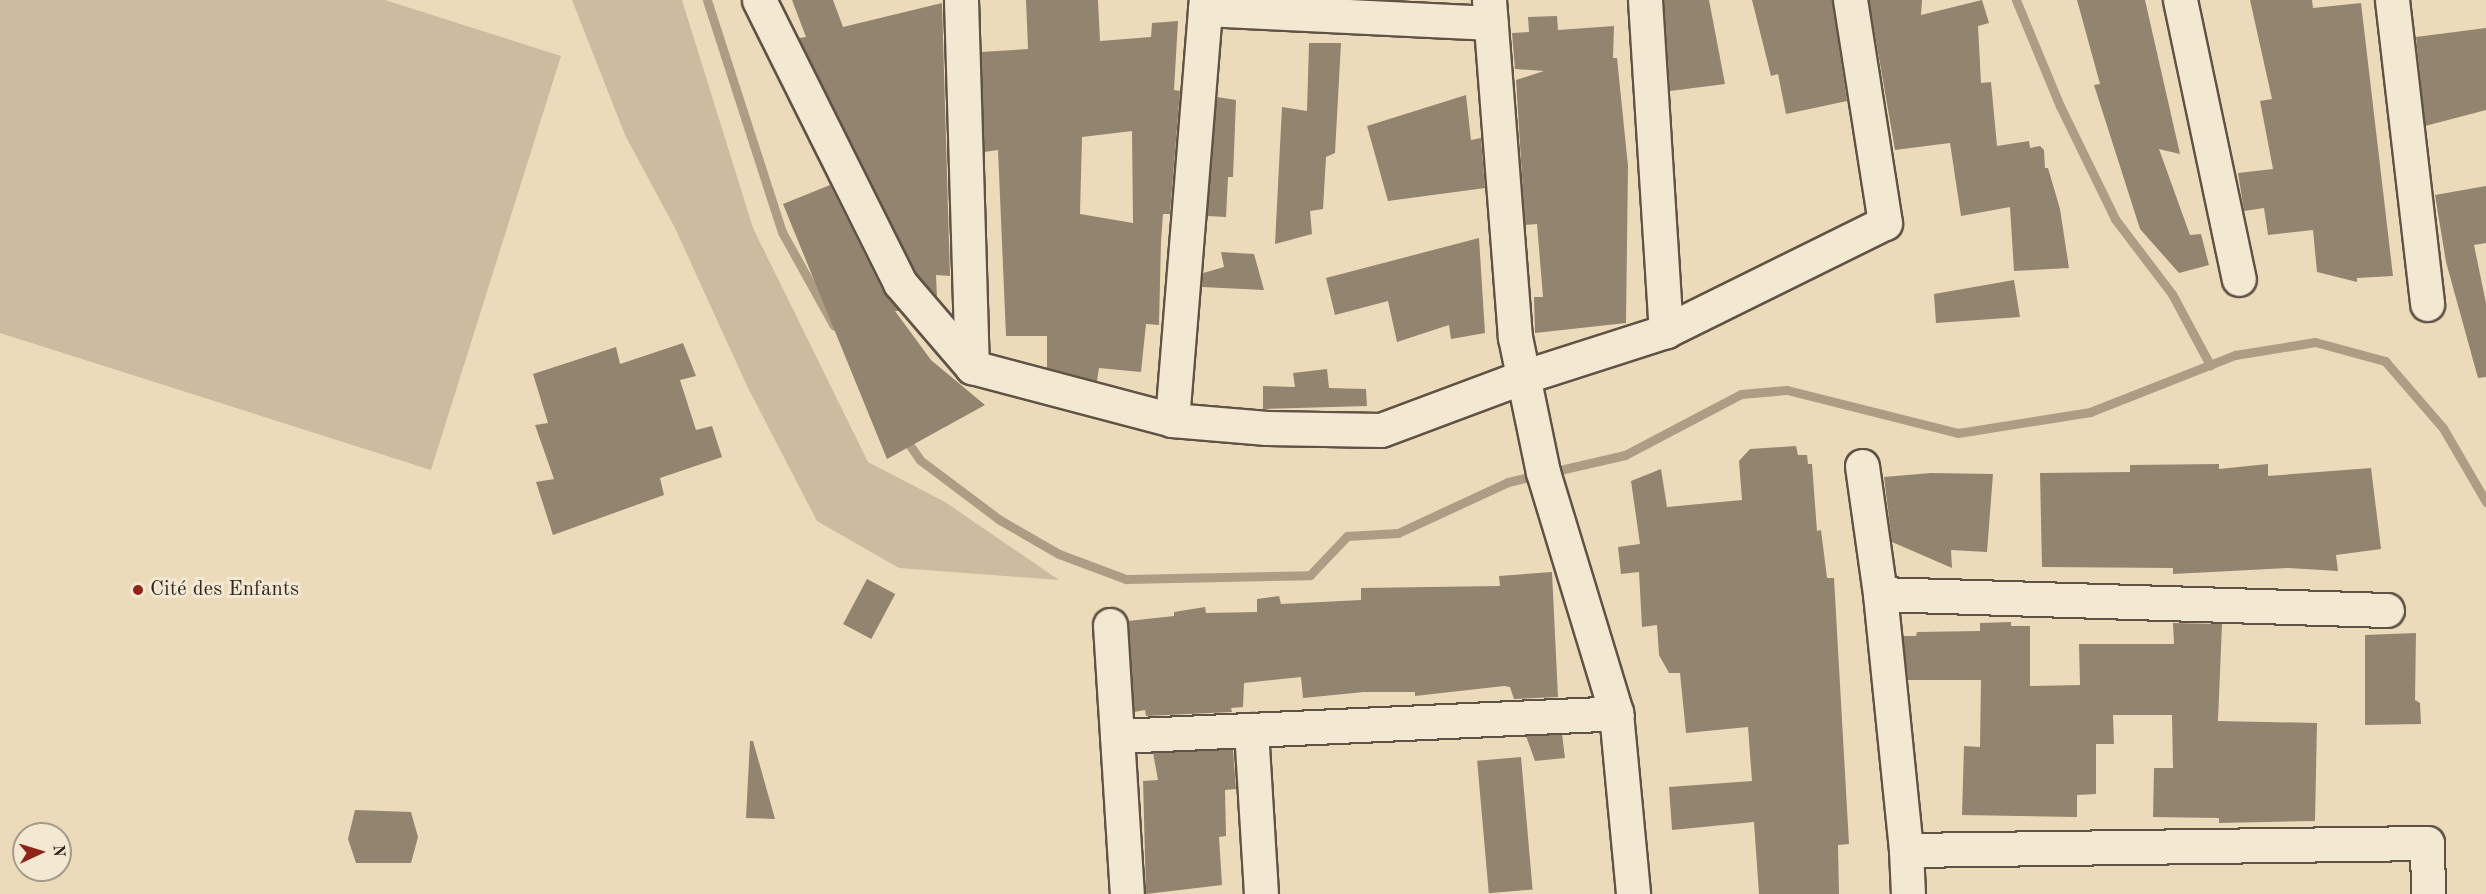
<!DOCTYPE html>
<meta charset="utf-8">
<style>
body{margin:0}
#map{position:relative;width:2486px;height:894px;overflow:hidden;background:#ecdbba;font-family:"Old Standard TT",serif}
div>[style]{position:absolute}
.green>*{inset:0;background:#ccbc9f}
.stream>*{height:9px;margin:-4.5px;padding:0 4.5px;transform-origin:4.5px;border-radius:4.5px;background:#ad9d85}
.building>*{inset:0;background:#93846f;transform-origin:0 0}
.roads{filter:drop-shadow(2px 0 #605345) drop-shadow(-2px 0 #605345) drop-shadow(0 2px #605345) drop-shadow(0 -2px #605345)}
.minor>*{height:33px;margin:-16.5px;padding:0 16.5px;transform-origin:16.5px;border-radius:16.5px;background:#f3e8d2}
.dots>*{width:16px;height:16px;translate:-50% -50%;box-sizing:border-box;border:3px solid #f3e8d2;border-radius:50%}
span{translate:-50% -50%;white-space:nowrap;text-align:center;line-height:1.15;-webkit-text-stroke:6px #f3e8d2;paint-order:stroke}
.poi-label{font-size:21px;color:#32261e}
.left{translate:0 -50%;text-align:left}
.north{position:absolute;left:12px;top:822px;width:60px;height:60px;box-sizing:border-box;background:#f3e8d2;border:2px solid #a69a8a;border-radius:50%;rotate:86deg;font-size:16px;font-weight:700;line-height:24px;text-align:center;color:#32261e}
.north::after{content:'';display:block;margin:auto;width:21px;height:27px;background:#8f2418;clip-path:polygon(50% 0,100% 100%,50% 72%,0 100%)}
</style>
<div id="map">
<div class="green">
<i style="clip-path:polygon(0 0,385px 0,561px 56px,431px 470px,0 333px)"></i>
<i style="clip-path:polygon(572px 0,682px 0,753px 228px,868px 462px,945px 502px,1059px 580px,899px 568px,817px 521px,748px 388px,675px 228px,625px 135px)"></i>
</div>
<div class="stream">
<i style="left:707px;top:0;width:244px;rotate:72.1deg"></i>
<i style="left:782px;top:232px;width:107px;rotate:61deg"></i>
<i style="left:2016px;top:0;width:115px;rotate:67.5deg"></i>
<i style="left:2060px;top:106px;width:126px;rotate:64deg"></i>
<i style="left:2115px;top:219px;width:94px;rotate:52.8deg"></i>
<i style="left:2172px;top:294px;width:81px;rotate:61.8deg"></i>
<i style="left:904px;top:437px;width:28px;rotate:55deg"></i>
<i style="left:920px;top:460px;width:100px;rotate:36.9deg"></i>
<i style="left:1000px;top:520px;width:68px;rotate:30deg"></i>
<i style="left:1059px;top:554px;width:72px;rotate:20.5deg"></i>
<i style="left:1126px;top:579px;width:184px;rotate:-1.2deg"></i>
<i style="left:1310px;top:575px;width:54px;rotate:-46.5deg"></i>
<i style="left:1347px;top:536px;width:51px;rotate:-3.4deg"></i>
<i style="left:1398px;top:533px;width:121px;rotate:-24.9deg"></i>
<i style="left:1508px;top:482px;width:120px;rotate:-13deg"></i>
<i style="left:1625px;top:455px;width:131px;rotate:-27.7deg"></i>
<i style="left:1741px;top:394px;width:46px;rotate:-5deg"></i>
<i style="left:1787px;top:390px;width:176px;rotate:14.1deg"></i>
<i style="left:1958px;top:433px;width:134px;rotate:-9deg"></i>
<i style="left:2090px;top:412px;width:156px;rotate:-21.5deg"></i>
<i style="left:2235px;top:355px;width:81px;rotate:-9.2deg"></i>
<i style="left:2315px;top:342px;width:73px;rotate:15.2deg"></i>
<i style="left:2385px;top:361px;width:89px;rotate:49.1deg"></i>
<i style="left:2443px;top:428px;width:86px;rotate:59.8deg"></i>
</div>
<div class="building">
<i style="clip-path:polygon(792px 0,833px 0,843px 27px,942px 3px,950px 276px,936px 275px,937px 298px,916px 273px,801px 43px,799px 38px,806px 37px)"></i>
<i style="clip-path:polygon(evenodd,1026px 0,1098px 0,1100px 41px,1151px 37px,1152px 23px,1178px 21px,1174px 90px,1180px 91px,1170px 214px,1163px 214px,1161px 242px,1159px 325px,1146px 324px,1141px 372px,1099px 368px,1097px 381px,1047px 368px,1047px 336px,1006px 336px,998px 150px,984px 152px,981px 52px,1028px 49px,1026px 0,1132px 131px,1133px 223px,1080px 214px,1082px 137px,1132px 131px)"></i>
<i style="clip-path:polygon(1664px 0,1709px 0,1725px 84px,1670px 91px)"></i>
<i style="clip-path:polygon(1752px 0,1832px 0,1847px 101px,1786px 114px,1778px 74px,1771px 76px)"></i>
<i style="clip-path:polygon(1869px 0,1922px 0,1921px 15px,1982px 0,1989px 23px,1978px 26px,1981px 83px,1991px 82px,1997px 146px,2029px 141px,2030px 148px,2040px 146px,2044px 150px,2045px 168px,2048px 168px,2060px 209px,2069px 268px,2014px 271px,2010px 207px,1961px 216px,1950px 143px,1895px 150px)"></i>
<i style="clip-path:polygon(2077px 0,2145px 0,2180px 154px,2159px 149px,2190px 235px,2201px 234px,2209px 265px,2179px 273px,2140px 229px,2094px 85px,2100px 84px)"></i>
<i style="clip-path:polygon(2250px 0,2312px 0,2313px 8px,2361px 3px,2393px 276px,2357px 278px,2357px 282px,2317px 272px,2313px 230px,2268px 235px,2264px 208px,2244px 211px,2238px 173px,2273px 169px,2260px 101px,2272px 99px)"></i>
<i style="clip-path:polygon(1557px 16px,1558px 30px,1614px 26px,1613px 58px,1617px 58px,1628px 166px,1626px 323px,1535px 333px,1534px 297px,1543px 297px,1537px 224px,1525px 225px,1516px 80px,1544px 71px,1515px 69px,1512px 33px,1529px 32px,1528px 17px)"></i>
<i style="clip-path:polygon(2486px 28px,2486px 110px,2425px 126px,2416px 37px)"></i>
<i style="clip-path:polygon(1309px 43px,1341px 43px,1335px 153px,1326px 157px,1323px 209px,1310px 211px,1312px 234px,1275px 244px,1282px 107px,1307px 111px)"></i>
<i style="clip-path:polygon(1466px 95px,1471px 140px,1481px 138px,1485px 188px,1388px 201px,1367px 126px)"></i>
<i style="clip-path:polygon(1217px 97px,1236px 100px,1233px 177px,1228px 177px,1226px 217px,1207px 216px)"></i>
<i style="clip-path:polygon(830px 185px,883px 291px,899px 311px,895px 311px,931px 360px,985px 405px,887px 459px,783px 204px)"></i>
<i style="clip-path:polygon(2486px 186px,2486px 243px,2474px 245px,2486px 303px,2486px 377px,2478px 378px,2446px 262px,2435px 195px)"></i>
<i style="clip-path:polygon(1479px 238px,1485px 333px,1451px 339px,1449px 325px,1397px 342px,1388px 301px,1335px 315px,1326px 278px)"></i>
<i style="clip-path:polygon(1221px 252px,1254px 254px,1264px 290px,1202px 287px,1203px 273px,1224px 267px)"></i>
<i style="clip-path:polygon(2014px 280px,2020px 317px,1936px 323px,1934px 294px)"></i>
<i style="clip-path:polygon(683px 343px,696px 376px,680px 380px,696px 430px,712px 426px,722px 457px,660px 478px,664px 495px,553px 535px,536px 482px,554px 479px,535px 425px,548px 423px,533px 374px,616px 347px,620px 364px)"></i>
<i style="clip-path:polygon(1327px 369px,1329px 388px,1366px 389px,1367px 406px,1263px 409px,1263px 386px,1295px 387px,1293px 373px)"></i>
<i style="clip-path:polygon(1796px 446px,1798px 455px,1807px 455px,1808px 464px,1812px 464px,1817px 531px,1821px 530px,1827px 578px,1834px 578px,1849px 844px,1838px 845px,1839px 894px,1759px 894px,1754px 822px,1672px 830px,1669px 787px,1752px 781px,1748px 727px,1686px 733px,1680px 673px,1669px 673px,1659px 655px,1657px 625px,1642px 627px,1639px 572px,1621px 574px,1618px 547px,1640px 544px,1631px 481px,1661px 469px,1667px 507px,1742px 500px,1739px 461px,1750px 449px)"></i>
<i style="clip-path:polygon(2219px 464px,2219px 469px,2268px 464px,2268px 476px,2371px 468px,2381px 549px,2336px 555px,2338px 571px,2288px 568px,2173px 574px,2173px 568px,2042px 567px,2040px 473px,2130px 472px,2130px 465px)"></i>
<i style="clip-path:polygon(1931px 473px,1993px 474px,1987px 552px,1951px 550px,1952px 568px,1892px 542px,1884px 477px)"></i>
<i style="clip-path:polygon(1552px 572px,1558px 697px,1514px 699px,1510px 687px,1504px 686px,1415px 696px,1415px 692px,1364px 692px,1303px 698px,1301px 677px,1244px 683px,1243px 707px,1231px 708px,1232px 712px,1146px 716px,1145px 710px,1134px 712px,1128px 621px,1174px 616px,1174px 612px,1205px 607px,1206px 613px,1257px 612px,1257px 599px,1279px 596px,1281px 604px,1361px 600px,1361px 588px,1500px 586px,1499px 576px)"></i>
<i style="left:867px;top:579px;width:32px;height:51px;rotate:28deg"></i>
<i style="clip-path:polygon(2011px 622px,2011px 626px,2030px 626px,2030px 686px,2080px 685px,2079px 644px,2174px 644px,2173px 623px,2222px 624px,2218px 721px,2317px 723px,2315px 821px,2219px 823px,2219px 818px,2153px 817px,2154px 768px,2173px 768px,2172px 715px,2113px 715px,2114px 744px,2096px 744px,2096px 794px,2077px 795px,2077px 817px,1962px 815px,1964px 746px,1980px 747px,1981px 680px,1908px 680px,1903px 636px,1916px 636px,1917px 632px,1980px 631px,1980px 623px)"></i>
<i style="clip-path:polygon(2416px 633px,2415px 700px,2420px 703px,2421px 724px,2365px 725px,2365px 635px)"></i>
<i style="clip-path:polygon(1562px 734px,1565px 758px,1535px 761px,1526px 736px)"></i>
<i style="clip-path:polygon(750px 741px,753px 741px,775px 819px,746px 818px)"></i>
<i style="clip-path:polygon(1233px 749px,1236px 789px,1225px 790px,1226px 836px,1219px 837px,1222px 885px,1146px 894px,1143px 781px,1158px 780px,1153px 753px)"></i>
<i style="left:1521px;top:757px;width:133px;height:44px;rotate:85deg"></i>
<i style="clip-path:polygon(355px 810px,411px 812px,418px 837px,411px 863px,356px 863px,348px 839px)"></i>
</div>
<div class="roads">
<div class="minor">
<i style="left:759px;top:0;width:316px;rotate:63.5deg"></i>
<i style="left:900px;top:283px;width:111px;rotate:49.4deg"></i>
<i style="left:972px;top:367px;width:207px;rotate:14.8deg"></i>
<i style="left:1172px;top:420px;width:95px;rotate:4.8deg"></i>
<i style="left:1267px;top:428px;width:114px;rotate:1deg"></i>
<i style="left:1381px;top:430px;width:152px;rotate:-20.5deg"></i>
<i style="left:1523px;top:377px;width:150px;rotate:-17.8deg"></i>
<i style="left:1666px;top:331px;width:244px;rotate:-26.3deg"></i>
<i style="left:1885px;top:223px;width:226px;rotate:-98.9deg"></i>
<i style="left:961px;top:0;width:367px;rotate:88.3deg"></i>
<i style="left:1489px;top:0;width:338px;rotate:85.6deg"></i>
<i style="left:1515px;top:337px;width:138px;rotate:78.3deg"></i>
<i style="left:1543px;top:472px;width:252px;rotate:73.1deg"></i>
<i style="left:1616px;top:713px;width:182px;rotate:84.6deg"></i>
<i style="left:1645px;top:0;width:332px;rotate:86.4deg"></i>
<i style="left:2180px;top:0;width:285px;rotate:78.1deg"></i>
<i style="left:2392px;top:0;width:306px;rotate:83.4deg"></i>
<i style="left:1205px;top:9px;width:286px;rotate:2.8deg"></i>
<i style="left:1172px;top:420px;width:421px;rotate:-85.4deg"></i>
<i style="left:1862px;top:466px;width:129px;rotate:82deg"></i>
<i style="left:1880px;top:594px;width:257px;rotate:84.2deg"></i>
<i style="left:1906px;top:850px;width:521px;rotate:-0.77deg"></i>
<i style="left:2427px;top:843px;width:51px;rotate:88.9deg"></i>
<i style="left:1880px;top:594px;width:507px;rotate:1.81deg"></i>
<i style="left:1110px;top:625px;width:270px;rotate:86.4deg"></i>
<i style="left:1251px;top:730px;width:164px;rotate:86.5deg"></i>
<i style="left:1117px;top:736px;width:500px;rotate:-2.6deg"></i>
<i style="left:1906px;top:850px;width:44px;rotate:87.4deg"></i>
</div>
</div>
<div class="dots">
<i style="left:138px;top:590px;background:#8f2418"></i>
</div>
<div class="poi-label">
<span class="left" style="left:150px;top:590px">Cité des Enfants</span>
</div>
<div class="north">N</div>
</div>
